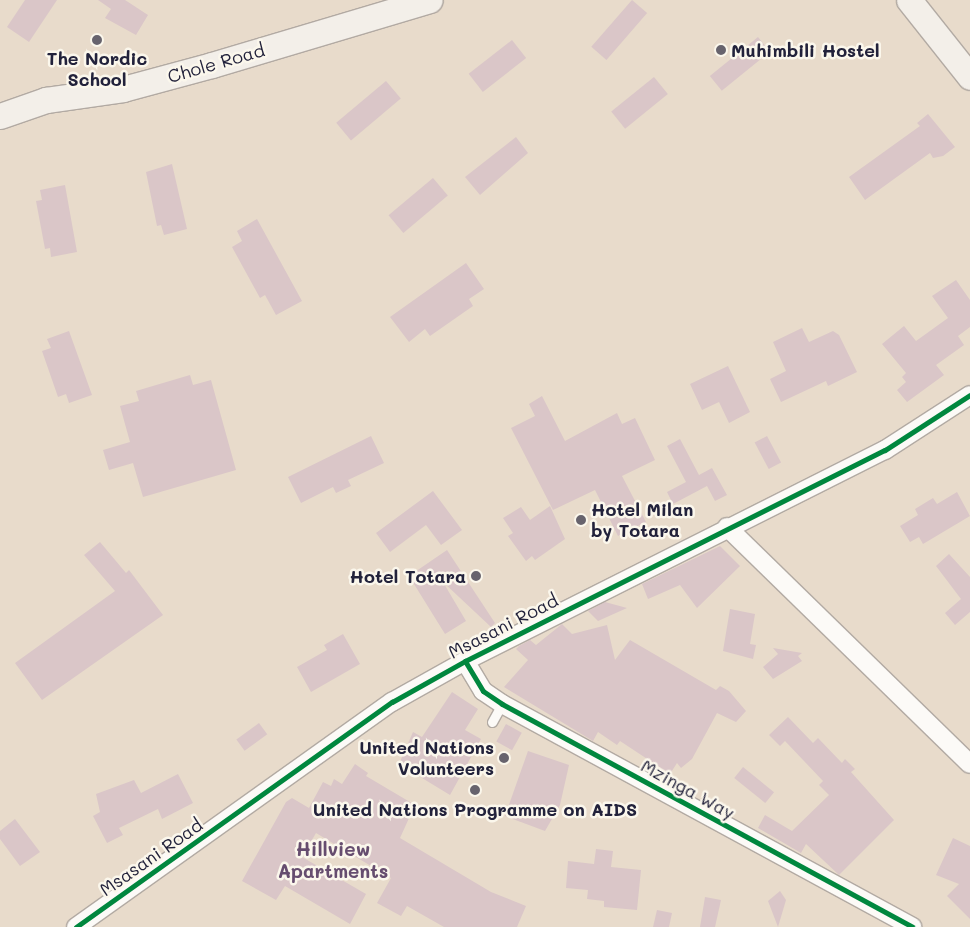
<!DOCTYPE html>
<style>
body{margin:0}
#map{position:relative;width:970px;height:927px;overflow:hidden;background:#e8dbcb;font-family:Mali,sans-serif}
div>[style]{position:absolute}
.building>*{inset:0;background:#dac6c8;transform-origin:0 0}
.roads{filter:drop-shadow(1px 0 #b2aaa3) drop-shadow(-1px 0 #b2aaa3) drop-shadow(0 1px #b2aaa3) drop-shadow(0 -1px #b2aaa3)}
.lane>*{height:9px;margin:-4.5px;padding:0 4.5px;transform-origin:4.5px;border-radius:4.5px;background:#fcfaf7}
.street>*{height:18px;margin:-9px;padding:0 9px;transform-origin:9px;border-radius:9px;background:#fcfaf7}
.secondary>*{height:25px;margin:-12.5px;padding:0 12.5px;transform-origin:12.5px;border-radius:12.5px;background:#f3efe9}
.cycleway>*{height:5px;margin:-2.5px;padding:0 2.5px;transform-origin:2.5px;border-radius:2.5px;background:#00873e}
.dots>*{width:14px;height:14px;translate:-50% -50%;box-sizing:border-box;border:2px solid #fbf7ec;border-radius:50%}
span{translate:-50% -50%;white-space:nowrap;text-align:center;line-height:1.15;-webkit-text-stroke:5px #fbf7ec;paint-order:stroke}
.poi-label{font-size:18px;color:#22223b;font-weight:700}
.left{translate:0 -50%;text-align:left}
.right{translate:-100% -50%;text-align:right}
.street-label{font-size:18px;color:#22223b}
.neighbourhood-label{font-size:19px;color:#664d6f;font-weight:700}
</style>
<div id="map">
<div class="building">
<i style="clip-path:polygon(25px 0,57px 0,29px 42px,7px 27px)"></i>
<i style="clip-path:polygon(98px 0,125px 0,148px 15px,136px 35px,105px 18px,111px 9px)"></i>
<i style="left:632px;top:0;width:20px;height:62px;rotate:41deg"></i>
<i style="left:758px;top:37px;width:19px;height:62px;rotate:51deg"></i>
<i style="left:512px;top:40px;width:23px;height:55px;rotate:52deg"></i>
<i style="left:654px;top:77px;width:22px;height:55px;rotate:51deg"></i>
<i style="left:386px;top:81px;width:23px;height:65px;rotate:50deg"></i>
<i style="clip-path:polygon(928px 114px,955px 147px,943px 156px,933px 158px,930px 153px,865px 200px,849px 177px,920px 126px,917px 123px)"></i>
<i style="clip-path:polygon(516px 137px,528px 153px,480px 195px,465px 177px)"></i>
<i style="clip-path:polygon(172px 164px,187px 229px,164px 235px,161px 225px,157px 226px,146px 172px)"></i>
<i style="left:433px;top:178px;width:23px;height:58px;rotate:50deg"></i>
<i style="clip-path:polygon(65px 185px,77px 252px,51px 257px,50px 248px,45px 249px,36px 201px,42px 200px,40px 190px)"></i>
<i style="clip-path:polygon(257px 219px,302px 301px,276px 315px,265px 295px,260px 298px,232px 247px,242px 241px,237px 231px)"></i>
<i style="clip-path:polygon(466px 263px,484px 289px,469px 299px,473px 306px,430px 336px,425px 329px,409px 342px,390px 317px)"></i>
<i style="clip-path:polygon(956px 280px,970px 300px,970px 327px,958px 336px,964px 345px,936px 365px,944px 375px,907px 402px,897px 390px,906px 382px,902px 377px,906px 373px,882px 344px,904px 326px,916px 341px,948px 318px,932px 296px)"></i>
<i style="clip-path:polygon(802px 328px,809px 342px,833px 331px,839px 335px,857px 372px,828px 386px,826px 381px,781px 402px,770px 379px,786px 371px,773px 342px)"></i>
<i style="clip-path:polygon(69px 331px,92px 395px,69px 403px,66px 394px,58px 397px,42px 351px,51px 348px,47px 339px)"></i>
<i style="clip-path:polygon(728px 366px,750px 412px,729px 423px,719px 402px,702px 410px,690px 384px)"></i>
<i style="clip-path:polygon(190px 375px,193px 385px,211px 380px,236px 470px,143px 497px,133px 463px,109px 470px,103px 450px,130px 442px,120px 406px,139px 401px,136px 391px)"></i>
<i style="clip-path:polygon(542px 396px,565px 441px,617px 413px,622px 424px,635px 418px,655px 460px,622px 476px,646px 522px,618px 536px,595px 490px,553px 510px,511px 428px,535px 416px,529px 404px)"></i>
<i style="clip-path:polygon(371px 436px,384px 463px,348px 480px,351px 486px,336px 493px,333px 487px,301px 503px,288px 477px)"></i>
<i style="left:767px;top:436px;width:30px;height:14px;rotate:62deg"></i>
<i style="clip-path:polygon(680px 439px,699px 475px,712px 468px,727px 495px,715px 501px,707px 486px,673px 504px,667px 492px,686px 482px,667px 446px)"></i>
<i style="clip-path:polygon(433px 491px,462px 530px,441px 545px,426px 525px,390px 552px,376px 533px)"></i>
<i style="clip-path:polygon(957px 492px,970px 516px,923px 544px,919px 537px,910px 542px,900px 526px,918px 515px,915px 509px,933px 498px,937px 504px)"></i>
<i style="clip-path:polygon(550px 506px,565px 539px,535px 560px,532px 556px,526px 561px,508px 536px,513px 533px,503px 518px,521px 507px,530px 520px)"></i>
<i style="clip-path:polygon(100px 542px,126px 573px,129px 570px,163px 615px,42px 700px,15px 663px,115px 591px,84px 555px)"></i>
<i style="clip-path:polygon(720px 546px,740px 566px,697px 608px,680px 585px,648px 599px,642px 584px)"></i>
<i style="clip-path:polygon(447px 550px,495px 623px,491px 627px,443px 582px,466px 621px,445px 634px,409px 576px)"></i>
<i style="clip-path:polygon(949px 554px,970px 577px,970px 612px,955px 625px,945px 613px,961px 599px,936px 566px)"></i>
<i style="clip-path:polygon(605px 602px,627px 608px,598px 621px,588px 611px)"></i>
<i style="clip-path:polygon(730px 609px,755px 614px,750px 644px,756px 645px,753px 659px,723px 651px)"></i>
<i style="clip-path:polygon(562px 624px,572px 634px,607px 625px,615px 660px,630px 640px,716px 690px,720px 686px,729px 691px,746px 711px,736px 722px,717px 713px,692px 759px,681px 768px,677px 763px,670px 774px,620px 741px,617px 745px,598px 732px,593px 741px,504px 687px,528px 660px,516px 649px,519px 646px,530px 640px,536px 645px)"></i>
<i style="clip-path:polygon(343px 634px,360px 664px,311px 692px,297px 667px,327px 650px,324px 645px)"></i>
<i style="clip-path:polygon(773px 648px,802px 653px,798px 656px,802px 661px,773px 679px,763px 667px,778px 654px)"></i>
<i style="clip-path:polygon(452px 692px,478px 709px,465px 730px,481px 739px,450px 795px,399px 764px,413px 732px,422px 737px)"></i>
<i style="clip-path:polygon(788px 717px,813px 743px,818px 738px,842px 763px,845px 759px,855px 769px,851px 772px,894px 820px,839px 875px,806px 844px,801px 853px,758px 828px,765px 815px,792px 831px,829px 795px,819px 785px,823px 781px,785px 741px,780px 746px,769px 735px)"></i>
<i style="left:259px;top:723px;width:14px;height:28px;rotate:54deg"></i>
<i style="left:506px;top:724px;width:18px;height:20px;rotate:29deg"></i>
<i style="clip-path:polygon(528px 751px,569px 765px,560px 805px,545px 831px,505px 816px)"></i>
<i style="clip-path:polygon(355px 764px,368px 773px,366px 776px,415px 805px,400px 838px,491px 892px,526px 906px,517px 927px,444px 927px,407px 906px,401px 916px,377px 903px,391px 878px,316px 833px,302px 857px,366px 894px,350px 924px,285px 886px,276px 900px,242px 881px,286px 802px,292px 798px,309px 808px,323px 782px,331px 786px,334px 779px,342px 784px)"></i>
<i style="left:743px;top:767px;width:40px;height:14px;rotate:39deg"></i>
<i style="clip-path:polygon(178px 774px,193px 803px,162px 819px,158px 809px,119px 828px,123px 835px,107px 843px,93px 816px,100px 812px,96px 794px,134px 780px,141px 793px)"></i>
<i style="clip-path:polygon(15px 819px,40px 852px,20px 866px,0 839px,0 831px)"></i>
<i style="clip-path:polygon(953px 838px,970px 846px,970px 919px,947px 896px,959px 884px,936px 875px)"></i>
<i style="clip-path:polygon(596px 849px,613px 851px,611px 867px,641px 870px,637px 910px,604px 907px,604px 901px,587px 899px,588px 890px,566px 888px,568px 861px,594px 864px)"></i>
<i style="clip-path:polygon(780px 891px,786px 900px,778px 927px,768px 901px)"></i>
<i style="clip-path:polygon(705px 897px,721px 900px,715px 927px,700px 927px)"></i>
<i style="clip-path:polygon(657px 910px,672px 913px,669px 927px,653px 927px)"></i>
</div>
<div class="roads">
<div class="lane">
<i style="left:492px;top:722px;width:21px;rotate:-61deg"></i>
</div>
<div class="street">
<i style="left:727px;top:527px;width:339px;rotate:44.3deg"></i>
<i style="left:465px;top:661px;width:35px;rotate:59deg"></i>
<i style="left:483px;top:691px;width:23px;rotate:34deg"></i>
<i style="left:502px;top:704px;width:467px;rotate:28.5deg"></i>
<i style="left:76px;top:927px;width:388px;rotate:-35.5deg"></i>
<i style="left:392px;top:702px;width:84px;rotate:-29.3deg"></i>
<i style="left:465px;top:661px;width:470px;rotate:-26.7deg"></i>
<i style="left:885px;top:450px;width:101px;rotate:-32.9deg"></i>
</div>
<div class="secondary">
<i style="left:909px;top:0;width:98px;rotate:51.6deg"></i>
<i style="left:0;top:116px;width:49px;rotate:-19.2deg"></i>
<i style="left:46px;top:100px;width:78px;rotate:-8.1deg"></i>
<i style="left:123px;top:89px;width:92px;rotate:-15.1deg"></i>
<i style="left:212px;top:65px;width:227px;rotate:-16.6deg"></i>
</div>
</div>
<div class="cycleway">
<i style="left:465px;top:661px;width:35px;rotate:59deg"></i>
<i style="left:483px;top:691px;width:23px;rotate:34deg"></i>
<i style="left:502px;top:704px;width:467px;rotate:28.5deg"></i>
<i style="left:76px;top:927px;width:388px;rotate:-35.5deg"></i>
<i style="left:392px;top:702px;width:84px;rotate:-29.3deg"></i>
<i style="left:465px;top:661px;width:470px;rotate:-26.7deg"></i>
<i style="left:885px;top:450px;width:101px;rotate:-32.9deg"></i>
</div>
<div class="dots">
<i style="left:97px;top:40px;background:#67636d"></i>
<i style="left:721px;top:50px;background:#67636d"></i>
<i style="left:581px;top:520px;background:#67636d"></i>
<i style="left:476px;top:576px;background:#67636d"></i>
<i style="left:504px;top:758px;background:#67636d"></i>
<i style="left:475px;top:790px;background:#67636d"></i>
</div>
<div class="poi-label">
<span class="left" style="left:731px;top:50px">Muhimbili Hostel</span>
<span style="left:97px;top:69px">The Nordic<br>School</span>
<span class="left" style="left:591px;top:520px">Hotel Milan<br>by Totara</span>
<span class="right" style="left:466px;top:576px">Hotel Totara</span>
<span class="right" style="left:494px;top:758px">United Nations<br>Volunteers</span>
<span style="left:475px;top:809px">United Nations Programme on AIDS</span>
</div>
<div class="street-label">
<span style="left:216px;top:63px;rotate:-16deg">Chole Road</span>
<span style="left:503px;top:626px;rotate:-27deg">Msasani Road</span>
<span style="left:688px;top:789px;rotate:29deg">Mzinga Way</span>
<span style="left:151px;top:857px;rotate:-35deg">Msasani Road</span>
</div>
<div class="neighbourhood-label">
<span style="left:333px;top:860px">Hillview<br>Apartments</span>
</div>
</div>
